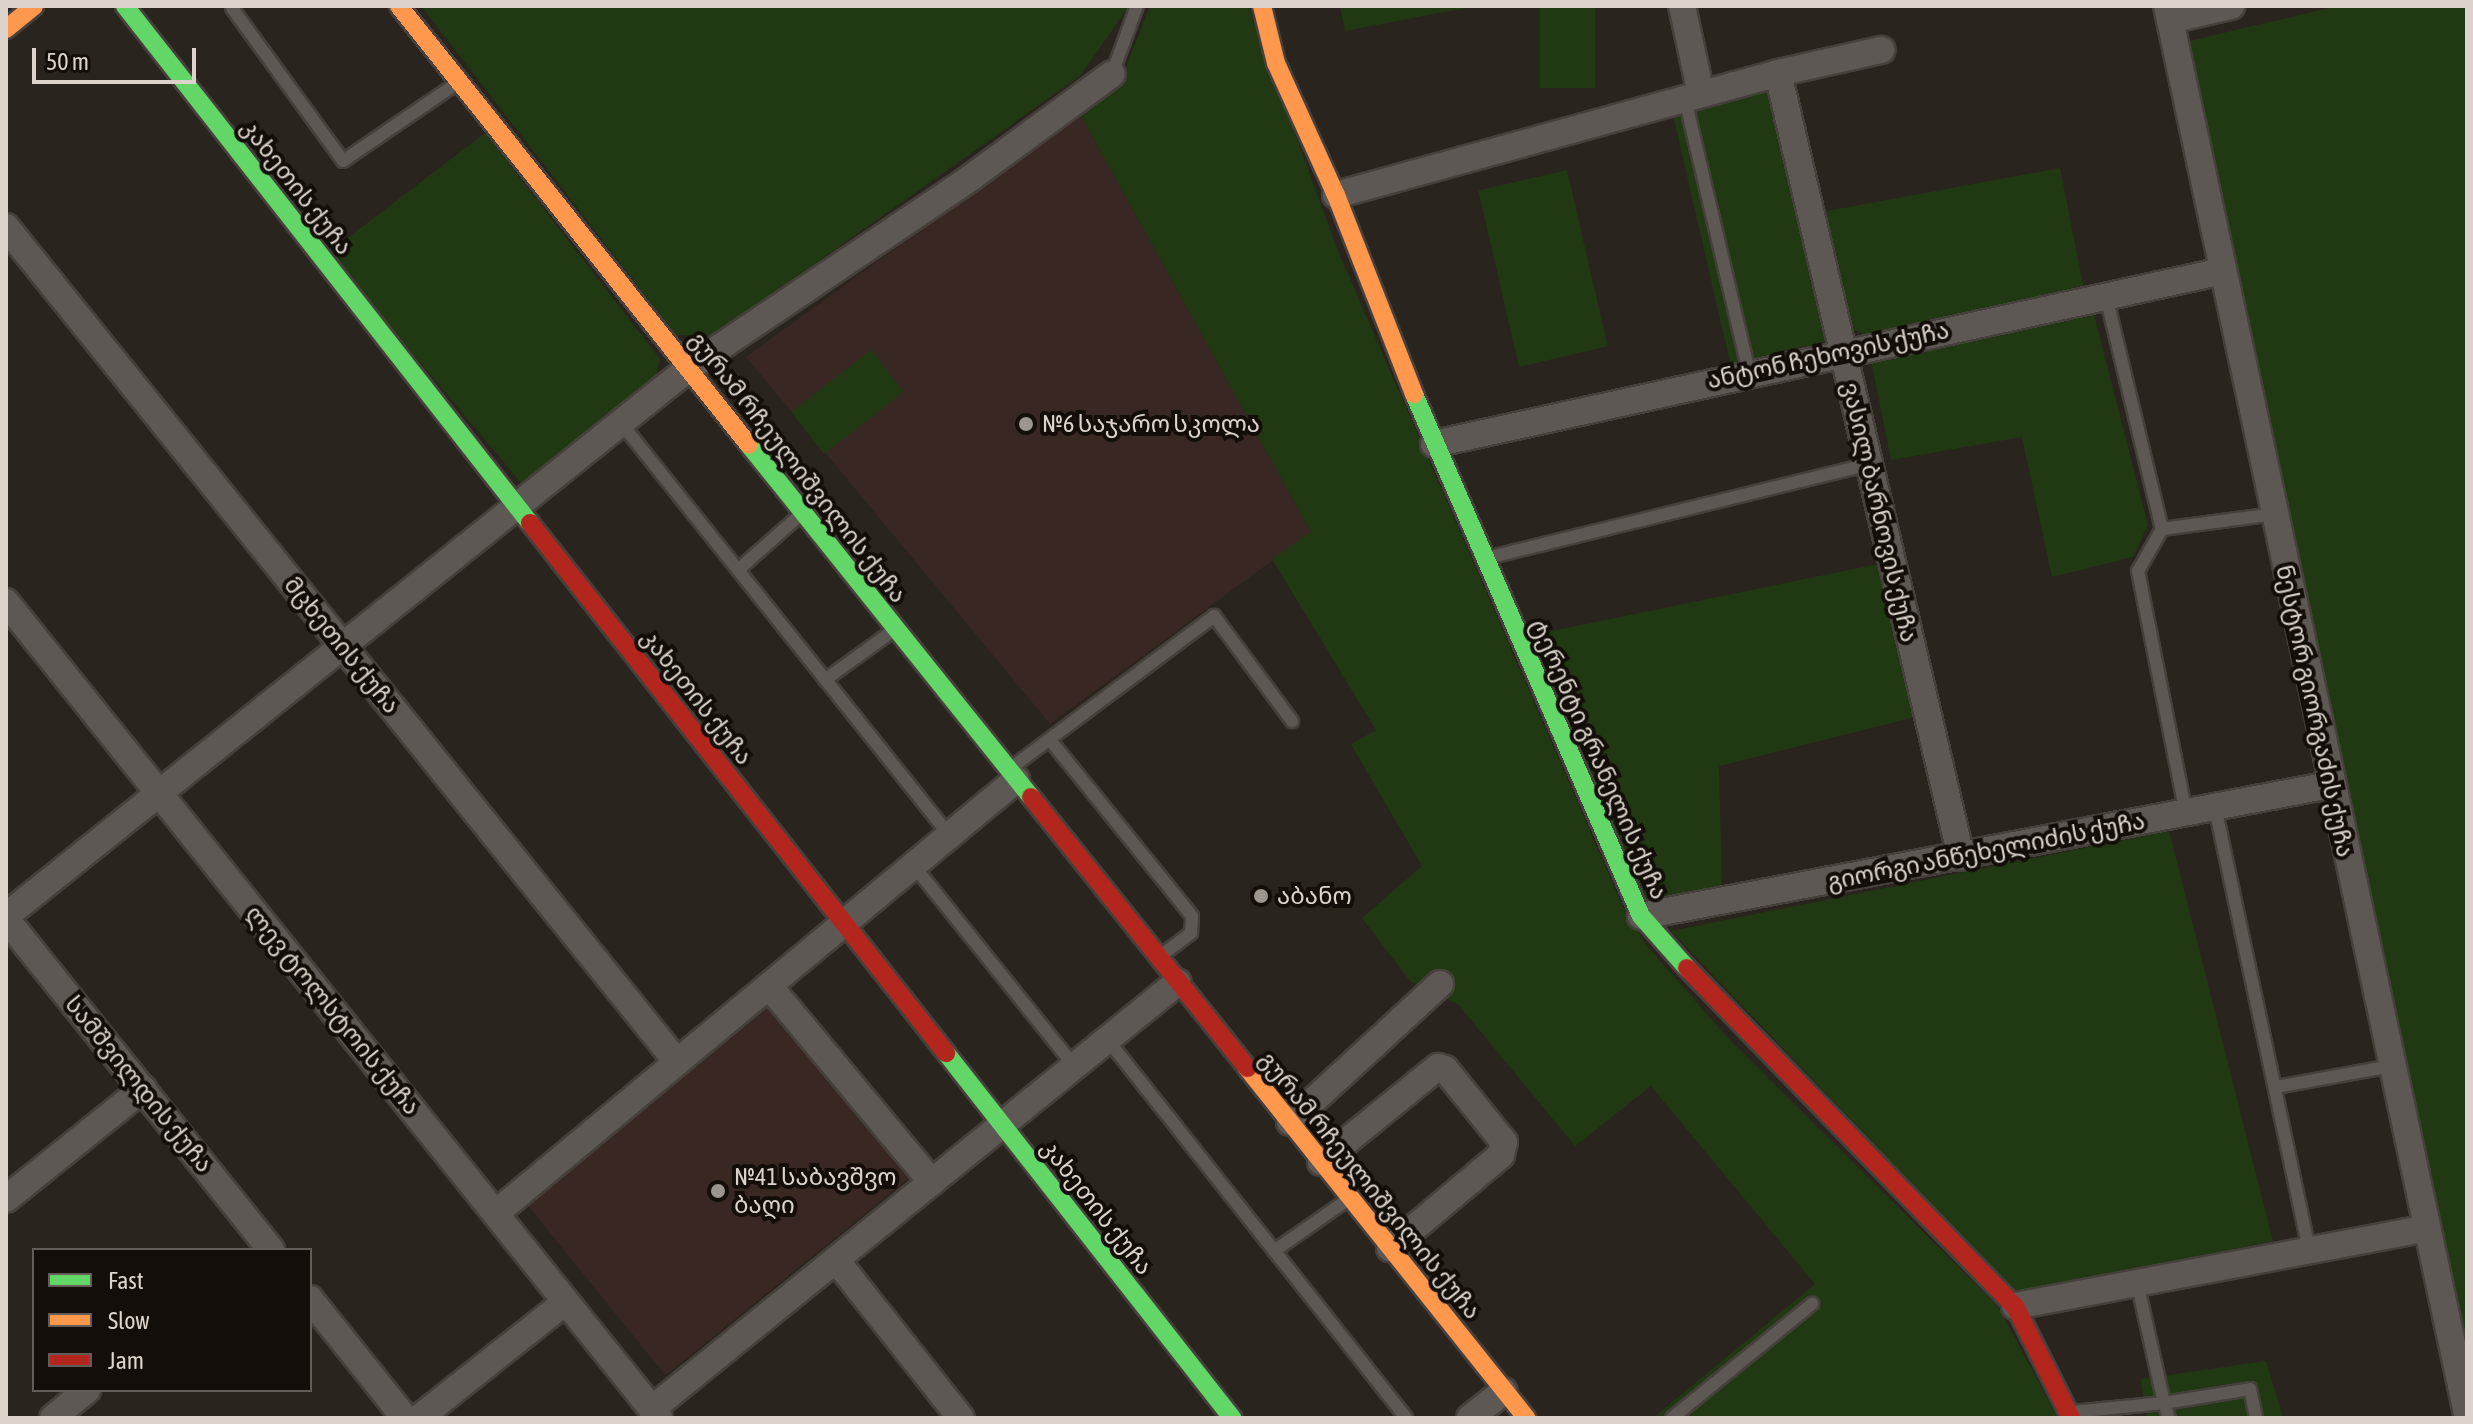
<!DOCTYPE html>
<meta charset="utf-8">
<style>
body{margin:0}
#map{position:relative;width:2473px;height:1424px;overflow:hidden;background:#2a241e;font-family:"Asap Condensed","Noto Sans Georgian",sans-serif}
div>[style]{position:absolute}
.education>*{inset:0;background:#392723;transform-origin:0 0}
.green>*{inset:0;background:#213912;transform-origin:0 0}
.roads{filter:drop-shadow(2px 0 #46403c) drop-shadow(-2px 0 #46403c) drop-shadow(0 2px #46403c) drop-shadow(0 -2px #46403c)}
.lane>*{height:12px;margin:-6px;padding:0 6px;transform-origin:6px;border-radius:6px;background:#5d5853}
.street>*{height:26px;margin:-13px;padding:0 13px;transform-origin:13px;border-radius:13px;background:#5d5853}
.fast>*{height:18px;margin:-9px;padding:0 9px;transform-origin:9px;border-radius:9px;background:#63d668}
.slow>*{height:18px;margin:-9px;padding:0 9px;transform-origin:9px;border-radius:9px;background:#ff974d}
.jam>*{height:18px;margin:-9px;padding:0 9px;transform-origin:9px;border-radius:9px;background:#b3261e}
.dots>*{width:22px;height:22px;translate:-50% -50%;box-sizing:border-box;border:4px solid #130e09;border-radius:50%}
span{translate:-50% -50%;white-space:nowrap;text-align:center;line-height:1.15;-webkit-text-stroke:8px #130e09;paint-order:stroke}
.street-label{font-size:24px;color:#dbd3cc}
.poi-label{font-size:24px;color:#dbd3cc}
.left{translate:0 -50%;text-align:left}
.frame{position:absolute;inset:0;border:8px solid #dbd3cc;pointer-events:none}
.legend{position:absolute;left:32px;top:1248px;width:280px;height:144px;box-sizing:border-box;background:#130e09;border:2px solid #635d57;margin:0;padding:10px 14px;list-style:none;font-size:24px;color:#dbd3cc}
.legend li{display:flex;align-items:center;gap:16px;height:40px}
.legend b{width:40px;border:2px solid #635d57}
.scale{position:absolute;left:32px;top:48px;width:164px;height:36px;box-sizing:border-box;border:4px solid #dbd3cc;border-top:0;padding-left:10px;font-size:24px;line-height:28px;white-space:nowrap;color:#dbd3cc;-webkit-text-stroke:6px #130e09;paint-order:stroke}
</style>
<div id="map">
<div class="education">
<i style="clip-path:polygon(1080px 114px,1311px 532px,1050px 724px,746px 357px)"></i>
<i style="left:767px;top:1005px;width:224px;height:312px;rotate:51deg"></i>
</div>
<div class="green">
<i style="clip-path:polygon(421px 6px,1129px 6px,1080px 76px,713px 336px,676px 335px)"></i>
<i style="clip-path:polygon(1150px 6px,1248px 6px,1338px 251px,1622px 905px,1647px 946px,1728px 1038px,1997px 1305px,2058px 1418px,1653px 1418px,1815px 1284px,1651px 1086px,1575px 1146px,1458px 1004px,1410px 981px,1362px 918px,1422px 866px,1351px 744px,1376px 730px,1272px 559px,1311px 532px,1080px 114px,1119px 85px)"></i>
<i style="clip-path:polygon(1340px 6px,1476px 6px,1345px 31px)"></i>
<i style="left:1540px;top:6px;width:55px;height:82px"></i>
<i style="clip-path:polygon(2338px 6px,2467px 6px,2467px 1354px,2185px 42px)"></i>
<i style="left:1768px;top:91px;width:257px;height:98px;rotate:77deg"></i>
<i style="clip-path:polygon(485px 133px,660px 359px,656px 376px,523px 485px,328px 253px)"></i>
<i style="clip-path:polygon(2060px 168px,2084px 289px,1869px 336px,1854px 330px,1822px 212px)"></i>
<i style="left:1567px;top:170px;width:181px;height:91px;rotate:77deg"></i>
<i style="clip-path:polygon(2093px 311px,2148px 525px,2133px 557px,2052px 577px,2022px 437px,1891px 460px,1871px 360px)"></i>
<i style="left:871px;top:350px;width:53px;height:101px;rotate:52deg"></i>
<i style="clip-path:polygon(1883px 563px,1915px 717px,1719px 766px,1722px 891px,1648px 903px,1532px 635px)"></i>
<i style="clip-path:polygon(2169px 831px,2273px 1241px,2016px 1293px,1671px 931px)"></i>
<i style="clip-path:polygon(2266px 1361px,2283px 1418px,2146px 1418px,2141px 1379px)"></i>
</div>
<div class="roads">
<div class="lane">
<i style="left:232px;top:8px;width:189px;rotate:54deg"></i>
<i style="left:343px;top:161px;width:137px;rotate:-34.3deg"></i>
<i style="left:1112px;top:74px;width:72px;rotate:-69.8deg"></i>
<i style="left:1685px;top:99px;width:280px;rotate:76.8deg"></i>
<i style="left:2106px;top:296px;width:240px;rotate:76.5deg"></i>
<i style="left:2162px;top:529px;width:48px;rotate:119.7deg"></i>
<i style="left:2138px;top:571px;width:247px;rotate:78.8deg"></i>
<i style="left:621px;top:423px;width:528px;rotate:51.46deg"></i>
<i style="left:2162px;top:529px;width:113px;rotate:-7.6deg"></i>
<i style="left:1487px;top:558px;width:393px;rotate:-13.8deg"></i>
<i style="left:738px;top:570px;width:84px;rotate:-41.6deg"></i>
<i style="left:825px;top:680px;width:85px;rotate:-35.9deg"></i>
<i style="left:1050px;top:740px;width:226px;rotate:51.1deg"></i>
<i style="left:1192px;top:916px;width:17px;rotate:93deg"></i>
<i style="left:1191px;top:933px;width:38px;rotate:143deg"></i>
<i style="left:1011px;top:768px;width:254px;rotate:-36.8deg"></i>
<i style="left:1214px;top:616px;width:131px;rotate:53.4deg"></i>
<i style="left:2215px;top:807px;width:453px;rotate:78deg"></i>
<i style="left:914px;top:866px;width:256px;rotate:51.3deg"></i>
<i style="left:1107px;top:1039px;width:483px;rotate:51.7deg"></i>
<i style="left:2276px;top:1087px;width:117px;rotate:-10.3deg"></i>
<i style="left:1274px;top:1251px;width:89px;rotate:-34.9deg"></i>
<i style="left:2137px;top:1282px;width:124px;rotate:77.4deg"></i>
<i style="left:2164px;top:1403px;width:87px;rotate:-9.2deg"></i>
<i style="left:2250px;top:1389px;width:30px;rotate:78deg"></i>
<i style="left:2072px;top:1412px;width:92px;rotate:-5.6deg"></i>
<i style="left:2164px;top:1403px;width:16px;rotate:72deg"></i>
<i style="left:1672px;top:1418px;width:181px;rotate:-39.2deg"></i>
</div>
<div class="street">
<i style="left:1682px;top:6px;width:90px;rotate:77.8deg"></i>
<i style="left:2167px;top:6px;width:1440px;rotate:77.97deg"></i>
<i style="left:2170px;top:20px;width:63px;rotate:-12.9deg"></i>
<i style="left:1778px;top:73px;width:805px;rotate:76.86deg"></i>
<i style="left:1336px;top:195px;width:459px;rotate:-15.4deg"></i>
<i style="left:1778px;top:73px;width:106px;rotate:-12.6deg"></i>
<i style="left:6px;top:227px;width:1071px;rotate:51.21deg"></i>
<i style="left:1434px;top:444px;width:808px;rotate:-12.37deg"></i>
<i style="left:6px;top:602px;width:1045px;rotate:51.33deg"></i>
<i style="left:6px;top:916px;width:876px;rotate:-38.74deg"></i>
<i style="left:689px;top:368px;width:338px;rotate:-34deg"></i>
<i style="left:969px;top:179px;width:177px;rotate:-36.3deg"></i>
<i style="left:1641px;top:916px;width:701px;rotate:-10.77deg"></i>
<i style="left:6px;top:919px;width:424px;rotate:51.3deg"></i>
<i style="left:769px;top:986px;width:255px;rotate:50.3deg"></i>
<i style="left:1290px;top:1122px;width:204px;rotate:-42.6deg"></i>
<i style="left:1321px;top:1162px;width:151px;rotate:-39.1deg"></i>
<i style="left:1438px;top:1067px;width:7px;rotate:16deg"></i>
<i style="left:1445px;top:1069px;width:94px;rotate:51.1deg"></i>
<i style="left:1504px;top:1142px;width:13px;rotate:103deg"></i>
<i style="left:1501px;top:1155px;width:145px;rotate:140deg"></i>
<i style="left:6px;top:1199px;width:176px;rotate:-38.8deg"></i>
<i style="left:496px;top:1213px;width:677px;rotate:-39.78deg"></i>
<i style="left:836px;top:1260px;width:201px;rotate:51.7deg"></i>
<i style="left:310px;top:1299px;width:152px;rotate:51.4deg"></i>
<i style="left:2015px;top:1306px;width:418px;rotate:-10.7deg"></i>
<i style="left:652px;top:1409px;width:677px;rotate:-39.07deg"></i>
<i style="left:53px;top:1418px;width:44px;rotate:-39.5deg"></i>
<i style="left:419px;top:1418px;width:185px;rotate:-38.4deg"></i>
<i style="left:1470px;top:1418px;width:43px;rotate:-38.5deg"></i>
</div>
<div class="fast">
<i style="left:125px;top:6px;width:657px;rotate:51.93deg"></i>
<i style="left:1414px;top:394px;width:569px;rotate:66.5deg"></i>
<i style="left:1641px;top:916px;width:69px;rotate:48.5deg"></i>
<i style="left:749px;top:445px;width:451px;rotate:51.3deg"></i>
<i style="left:946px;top:1053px;width:464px;rotate:51.9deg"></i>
</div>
<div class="slow">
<i style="left:399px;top:6px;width:561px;rotate:51.44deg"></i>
<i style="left:1262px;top:6px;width:59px;rotate:76.2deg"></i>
<i style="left:1276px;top:63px;width:145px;rotate:65.6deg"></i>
<i style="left:1336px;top:195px;width:214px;rotate:68.6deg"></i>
<i style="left:6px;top:29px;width:36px;rotate:-39deg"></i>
<i style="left:1247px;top:1068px;width:448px;rotate:51.4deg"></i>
</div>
<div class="jam">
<i style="left:530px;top:523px;width:674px;rotate:51.87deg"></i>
<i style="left:1031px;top:797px;width:347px;rotate:51.4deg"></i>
<i style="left:1687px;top:968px;width:471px;rotate:45.9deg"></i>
<i style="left:2015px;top:1306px;width:125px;rotate:63.4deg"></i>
</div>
</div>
<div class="dots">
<i style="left:1026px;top:424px;background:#9d968f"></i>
<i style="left:1261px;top:896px;background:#9d968f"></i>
<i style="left:718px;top:1191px;background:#9d968f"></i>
</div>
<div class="street-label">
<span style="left:297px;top:187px;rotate:52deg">კახეთის ქუჩა</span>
<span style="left:1828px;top:355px;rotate:-12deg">ანტონ ჩეხოვის ქუჩა</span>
<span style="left:798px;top:467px;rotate:52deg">გურამ რჩეულიშვილის ქუჩა</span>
<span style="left:1880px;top:512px;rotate:77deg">ვასილ ბარნოვის ქუჩა</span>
<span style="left:342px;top:645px;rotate:51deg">მცხეთის ქუჩა</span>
<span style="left:697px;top:697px;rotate:52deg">კახეთის ქუჩა</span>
<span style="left:2315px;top:711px;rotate:78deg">ნესტორ გიორგაძის ქუჩა</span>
<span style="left:1599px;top:759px;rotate:66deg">ტერენტი გრანელის ქუჩა</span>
<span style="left:1986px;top:851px;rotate:-11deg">გიორგი ანწეხელიძის ქუჩა</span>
<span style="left:333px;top:1010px;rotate:51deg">ლევ ტოლსტოის ქუჩა</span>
<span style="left:139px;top:1084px;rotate:51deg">სამშვილდის ქუჩა</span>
<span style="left:1370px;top:1185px;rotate:51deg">გურამ რჩეულიშვილის ქუჩა</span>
<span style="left:1097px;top:1207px;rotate:52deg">კახეთის ქუჩა</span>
</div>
<div class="poi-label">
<span class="left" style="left:1042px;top:424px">№6 საჯარო სკოლა</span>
<span class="left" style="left:1277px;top:896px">აბანო</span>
<span class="left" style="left:734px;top:1191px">№41 საბავშვო<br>ბაღი</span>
</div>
<div class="frame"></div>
<ul class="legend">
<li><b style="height:10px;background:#63d668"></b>Fast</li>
<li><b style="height:10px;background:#ff974d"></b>Slow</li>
<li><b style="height:10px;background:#b3261e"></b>Jam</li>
</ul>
<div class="scale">50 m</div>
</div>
